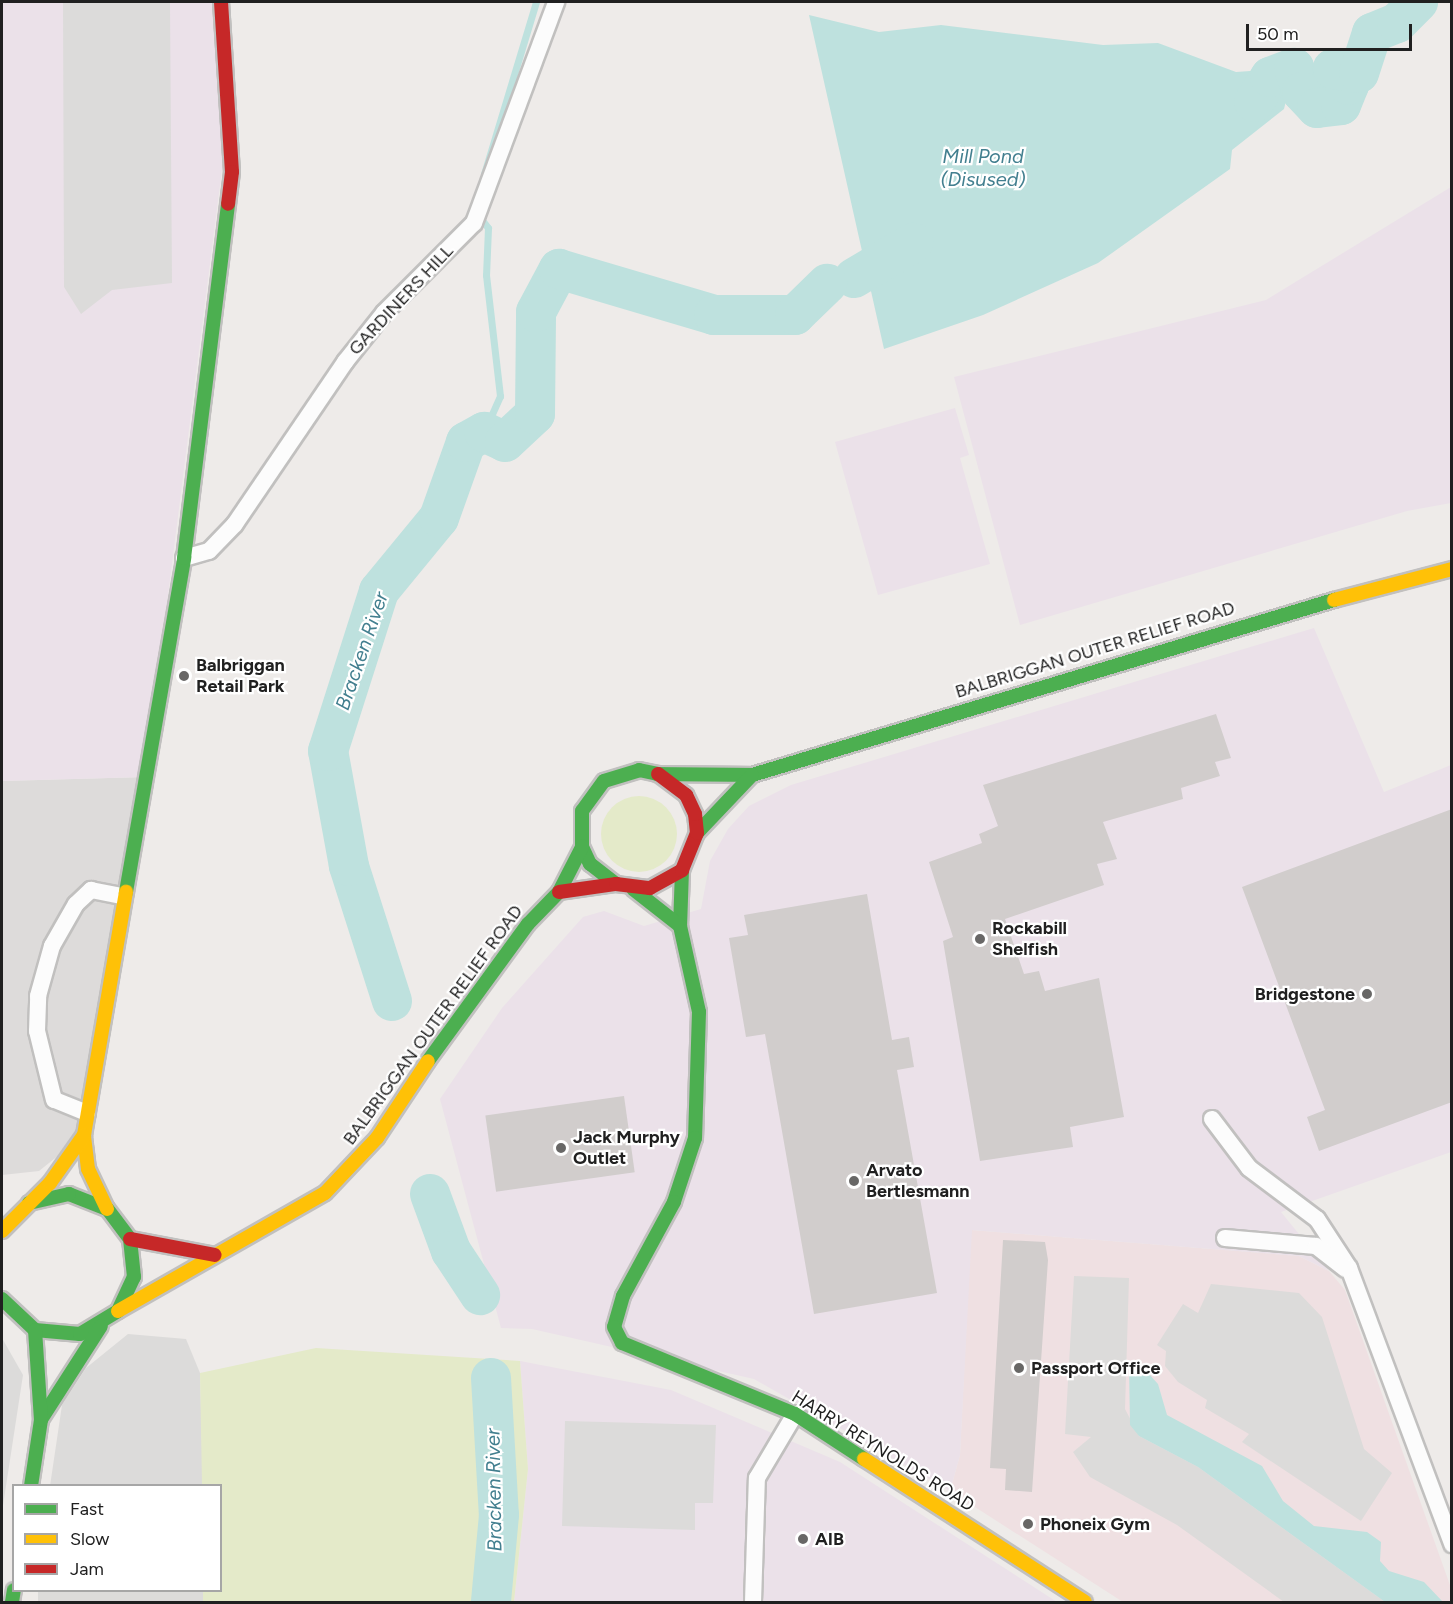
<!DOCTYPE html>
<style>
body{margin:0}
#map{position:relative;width:1453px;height:1604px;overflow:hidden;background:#eeebe9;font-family:Figtree,sans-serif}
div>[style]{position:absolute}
.residential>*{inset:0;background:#dddbda}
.commercial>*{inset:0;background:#efe0e2}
.industrial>*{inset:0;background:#ebe1e9}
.religious>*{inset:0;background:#dcdbda;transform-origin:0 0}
.grass>*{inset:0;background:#e4eac9}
.round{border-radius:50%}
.water>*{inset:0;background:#bee1de}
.stream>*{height:7px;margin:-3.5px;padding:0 3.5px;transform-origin:3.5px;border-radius:3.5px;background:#bee1de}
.river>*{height:40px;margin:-20px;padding:0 20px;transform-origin:20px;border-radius:20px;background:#bee1de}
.building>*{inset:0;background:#d1cdcc;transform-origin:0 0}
.roads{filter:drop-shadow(2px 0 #c1c0bf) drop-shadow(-2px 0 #c1c0bf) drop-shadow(0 2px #c1c0bf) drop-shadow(0 -2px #c1c0bf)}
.street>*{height:16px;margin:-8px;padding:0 8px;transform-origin:8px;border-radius:8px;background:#fcfcfc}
.fast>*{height:14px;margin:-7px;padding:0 7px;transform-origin:7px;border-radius:7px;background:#4caf50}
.slow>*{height:14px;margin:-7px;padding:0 7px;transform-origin:7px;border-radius:7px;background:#ffc107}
.jam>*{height:14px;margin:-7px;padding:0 7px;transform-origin:7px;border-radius:7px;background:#c62828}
.dots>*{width:16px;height:16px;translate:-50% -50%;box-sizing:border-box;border:3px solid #fff;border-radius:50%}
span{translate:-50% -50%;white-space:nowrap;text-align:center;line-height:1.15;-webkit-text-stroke:4.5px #fff;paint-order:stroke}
.street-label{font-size:18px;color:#202020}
.poi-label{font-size:18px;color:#202020;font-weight:700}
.left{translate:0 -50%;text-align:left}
.right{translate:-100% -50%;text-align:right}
.water-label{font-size:20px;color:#427f8f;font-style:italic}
.frame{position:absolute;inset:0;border:3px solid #202020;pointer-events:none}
.legend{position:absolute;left:12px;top:1484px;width:210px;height:108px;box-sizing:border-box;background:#fff;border:2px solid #a6a6a6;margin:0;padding:8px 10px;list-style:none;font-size:18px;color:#202020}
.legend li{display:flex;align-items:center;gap:12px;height:30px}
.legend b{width:30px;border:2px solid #a6a6a6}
.scale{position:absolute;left:1246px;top:24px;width:166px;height:27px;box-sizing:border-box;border:3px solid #202020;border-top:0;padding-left:8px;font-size:18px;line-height:21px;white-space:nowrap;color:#202020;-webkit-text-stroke:4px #fff;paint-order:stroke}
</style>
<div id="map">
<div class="residential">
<i style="clip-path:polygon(145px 777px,84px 1135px,39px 1171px,2px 1175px,2px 781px)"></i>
</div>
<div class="commercial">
<i style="clip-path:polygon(971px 1230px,1299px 1256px,1329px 1271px,1345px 1290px,1451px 1588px,1451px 1602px,1123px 1602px,950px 1491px,960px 1455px)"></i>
</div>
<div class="industrial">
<i style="clip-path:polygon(2px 2px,221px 2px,231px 98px,145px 777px,2px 781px)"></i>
<i style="clip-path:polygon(1451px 187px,1451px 503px,1407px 511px,1020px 625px,954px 377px,1266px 300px)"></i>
<i style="clip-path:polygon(955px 408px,969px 455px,960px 458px,990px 564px,878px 595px,835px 442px)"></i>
<i style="clip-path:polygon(1314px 628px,1384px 792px,1451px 765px,1451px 1152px,1281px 1212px,1329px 1271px,1299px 1256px,972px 1230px,960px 1455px,950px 1491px,754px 1379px,532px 1329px,501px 1328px,440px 1099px,502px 1008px,583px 917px,604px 911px,644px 926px,701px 909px,710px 861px,728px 829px,749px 806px,791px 785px)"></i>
<i style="clip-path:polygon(520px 1361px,671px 1390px,840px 1462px,1057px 1602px,514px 1602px,528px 1469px)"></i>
</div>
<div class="religious">
<i style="clip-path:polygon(63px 2px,170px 2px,172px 283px,112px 290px,81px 314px,64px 287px)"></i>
<i style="clip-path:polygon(1074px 1276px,1129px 1278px,1125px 1409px,1139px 1436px,1198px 1467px,1385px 1602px,1284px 1602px,1177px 1525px,1090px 1477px,1073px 1452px,1091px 1437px,1065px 1434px)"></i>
<i style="clip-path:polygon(1211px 1284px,1299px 1293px,1322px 1317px,1364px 1449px,1392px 1473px,1361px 1521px,1242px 1442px,1249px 1434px,1205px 1408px,1207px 1400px,1178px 1382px,1165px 1366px,1166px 1351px,1157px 1345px,1183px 1304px,1198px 1313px)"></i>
<i style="clip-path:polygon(128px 1334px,186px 1339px,200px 1373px,203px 1485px,50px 1486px,62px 1405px,86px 1368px)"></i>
<i style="clip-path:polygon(2px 1338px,23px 1375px,2px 1512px)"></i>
<i style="clip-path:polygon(565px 1421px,716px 1425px,713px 1503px,695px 1503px,695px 1530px,562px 1526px)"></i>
<i style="left:38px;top:1591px;width:165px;height:11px"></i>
</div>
<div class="grass">
<i class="round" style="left:601px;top:796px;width:76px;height:76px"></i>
<i style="clip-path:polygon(316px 1348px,520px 1361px,528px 1469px,514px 1602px,203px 1602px,203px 1591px,220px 1590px,220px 1486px,202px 1485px,200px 1373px)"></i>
</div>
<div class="water">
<i style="clip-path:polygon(809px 15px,879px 32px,941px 25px,1103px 45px,1158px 43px,1236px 72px,1294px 68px,1284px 109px,1232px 150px,1230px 169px,1098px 263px,983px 315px,884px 349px)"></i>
<i style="clip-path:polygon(1138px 1362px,1158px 1384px,1167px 1415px,1262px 1466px,1283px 1501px,1314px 1526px,1367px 1532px,1381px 1542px,1380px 1561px,1389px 1571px,1424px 1582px,1443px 1602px,1385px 1602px,1198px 1467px,1139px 1436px,1130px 1425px,1129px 1364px)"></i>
</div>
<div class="stream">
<i style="left:484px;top:174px;width:180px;rotate:-73.2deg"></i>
<i style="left:479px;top:216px;width:15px;rotate:53deg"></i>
<i style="left:488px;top:228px;width:47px;rotate:92.4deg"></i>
<i style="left:486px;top:275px;width:122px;rotate:83.4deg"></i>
<i style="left:500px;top:396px;width:39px;rotate:114deg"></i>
</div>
<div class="river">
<i style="left:1254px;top:102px;width:30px;rotate:-57deg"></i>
<i style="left:1270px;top:77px;width:26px;rotate:-21deg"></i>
<i style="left:1294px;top:68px;width:25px;rotate:72deg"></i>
<i style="left:1302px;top:92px;width:22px;rotate:47deg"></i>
<i style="left:1317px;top:108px;width:24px;rotate:-7deg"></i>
<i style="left:1341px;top:105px;width:22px;rotate:-68deg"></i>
<i style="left:1349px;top:85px;width:23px;rotate:-135deg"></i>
<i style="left:1333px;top:69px;width:26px;rotate:9deg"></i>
<i style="left:1359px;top:73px;width:42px;rotate:-72deg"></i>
<i style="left:1372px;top:33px;width:27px;rotate:-22deg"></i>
<i style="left:1397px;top:23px;width:30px;rotate:-45deg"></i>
<i style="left:854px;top:278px;width:69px;rotate:-30.7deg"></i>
<i style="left:392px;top:1001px;width:142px;rotate:-107.7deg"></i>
<i style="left:349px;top:866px;width:117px;rotate:-100.3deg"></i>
<i style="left:328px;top:751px;width:168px;rotate:-72.3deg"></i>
<i style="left:379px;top:591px;width:94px;rotate:-50.6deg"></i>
<i style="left:439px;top:518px;width:81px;rotate:-70.4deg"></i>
<i style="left:466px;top:442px;width:21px;rotate:-29deg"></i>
<i style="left:484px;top:432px;width:23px;rotate:25deg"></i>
<i style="left:505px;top:442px;width:41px;rotate:-43deg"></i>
<i style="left:535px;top:414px;width:102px;rotate:-89.4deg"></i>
<i style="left:536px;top:312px;width:49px;rotate:-61.9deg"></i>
<i style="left:559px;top:269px;width:162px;rotate:16.5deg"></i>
<i style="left:714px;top:315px;width:81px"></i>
<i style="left:795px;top:315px;width:45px;rotate:-44.1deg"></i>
<i style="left:430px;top:1194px;width:61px;rotate:69.8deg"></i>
<i style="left:451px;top:1251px;width:53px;rotate:56.6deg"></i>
<i style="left:491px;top:1378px;width:137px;rotate:86.7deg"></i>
<i style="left:499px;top:1515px;width:87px;rotate:95.3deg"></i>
</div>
<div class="building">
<i style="clip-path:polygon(1216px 714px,1231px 758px,1215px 762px,1220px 776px,1181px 788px,1183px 799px,1103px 822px,1117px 859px,1097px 864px,1104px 885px,1005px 919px,1024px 974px,1039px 971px,1045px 991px,1099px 978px,1124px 1117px,1070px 1127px,1073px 1147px,980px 1161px,943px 941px,953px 937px,929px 862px,982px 843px,979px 834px,998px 826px,983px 785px)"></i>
<i style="clip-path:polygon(1452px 809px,1452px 1102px,1319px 1151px,1307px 1117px,1325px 1110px,1242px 887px)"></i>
<i style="clip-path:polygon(867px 894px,892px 1040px,909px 1037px,914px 1067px,897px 1070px,937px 1293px,814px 1314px,765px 1034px,746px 1037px,729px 938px,748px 935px,744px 915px)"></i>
<i style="left:624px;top:1096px;width:77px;height:140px;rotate:82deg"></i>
<i style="clip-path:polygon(1003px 1240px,1045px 1242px,1048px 1260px,1032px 1492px,1005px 1490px,1006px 1469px,990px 1468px)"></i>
</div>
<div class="roads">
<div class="street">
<i style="left:184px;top:558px;width:26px;rotate:-16deg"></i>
<i style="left:209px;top:551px;width:37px;rotate:-46deg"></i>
<i style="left:235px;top:524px;width:196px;rotate:-55.8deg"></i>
<i style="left:345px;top:362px;width:63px;rotate:-51.5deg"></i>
<i style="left:384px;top:313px;width:127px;rotate:-45deg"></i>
<i style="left:474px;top:223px;width:236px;rotate:-69.6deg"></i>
<i style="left:87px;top:1113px;width:35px;rotate:-158deg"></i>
<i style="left:54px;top:1100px;width:71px;rotate:-103.8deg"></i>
<i style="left:37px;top:1031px;width:35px;rotate:-88deg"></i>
<i style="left:38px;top:996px;width:52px;rotate:-74.4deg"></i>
<i style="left:52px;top:946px;width:48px;rotate:-60.3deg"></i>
<i style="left:76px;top:904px;width:21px;rotate:-43deg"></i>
<i style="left:91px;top:890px;width:33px;rotate:11deg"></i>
<i style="left:1212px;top:1119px;width:61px;rotate:52.9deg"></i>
<i style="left:1249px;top:1168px;width:85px;rotate:36.9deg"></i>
<i style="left:1317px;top:1219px;width:59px;rotate:56.9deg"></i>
<i style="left:1349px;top:1268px;width:295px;rotate:69.5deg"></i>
<i style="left:1225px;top:1238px;width:91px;rotate:5deg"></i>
<i style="left:1316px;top:1246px;width:37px;rotate:38deg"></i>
<i style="left:753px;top:1602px;width:124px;rotate:-88.2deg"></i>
<i style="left:757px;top:1478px;width:74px;rotate:-59.3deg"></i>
</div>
<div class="fast">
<i style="left:657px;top:774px;width:95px;rotate:0.6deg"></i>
<i style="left:752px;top:775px;width:608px;rotate:-16.74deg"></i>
<i style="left:697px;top:833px;width:80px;rotate:-46.5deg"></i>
<i style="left:682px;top:870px;width:56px;rotate:92deg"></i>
<i style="left:680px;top:926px;width:88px;rotate:77.5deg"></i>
<i style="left:699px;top:1012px;width:126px;rotate:91.8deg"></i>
<i style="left:695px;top:1138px;width:67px;rotate:108.2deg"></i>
<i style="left:674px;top:1202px;width:107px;rotate:118.5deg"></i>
<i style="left:623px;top:1296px;width:32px;rotate:106deg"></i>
<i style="left:614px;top:1327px;width:18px;rotate:63deg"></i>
<i style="left:622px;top:1343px;width:187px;rotate:22.3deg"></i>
<i style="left:795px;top:1414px;width:82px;rotate:33.1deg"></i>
<i style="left:616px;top:884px;width:33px;rotate:-142deg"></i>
<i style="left:590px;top:864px;width:19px;rotate:-115deg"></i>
<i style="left:582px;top:847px;width:36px;rotate:-90deg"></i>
<i style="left:582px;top:811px;width:37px;rotate:-54deg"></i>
<i style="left:604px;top:781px;width:37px;rotate:-17deg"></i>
<i style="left:639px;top:770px;width:19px;rotate:12deg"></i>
<i style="left:633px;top:889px;width:60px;rotate:38.2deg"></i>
<i style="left:126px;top:892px;width:339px;rotate:-80.1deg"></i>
<i style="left:184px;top:558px;width:357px;rotate:-82.9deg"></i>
<i style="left:428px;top:1061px;width:170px;rotate:-53.9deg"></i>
<i style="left:528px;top:924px;width:45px;rotate:-45.9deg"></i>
<i style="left:559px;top:892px;width:51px;rotate:-62.9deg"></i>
<i style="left:2px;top:1299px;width:45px;rotate:43.2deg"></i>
<i style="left:35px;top:1330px;width:45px;rotate:5.1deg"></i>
<i style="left:80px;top:1334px;width:44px;rotate:-31.2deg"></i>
<i style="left:118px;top:1311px;width:38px;rotate:-65deg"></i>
<i style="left:134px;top:1277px;width:38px;rotate:-96deg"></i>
<i style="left:130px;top:1239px;width:38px;rotate:-127deg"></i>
<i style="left:107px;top:1209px;width:41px;rotate:-158.5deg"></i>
<i style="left:69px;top:1194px;width:41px;rotate:167.3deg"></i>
<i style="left:42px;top:1418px;width:109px;rotate:-57.3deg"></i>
<i style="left:31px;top:1486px;width:67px;rotate:-81.4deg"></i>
<i style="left:41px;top:1420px;width:90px;rotate:-93.8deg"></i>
<i style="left:12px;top:1602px;width:12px;rotate:-81deg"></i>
</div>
<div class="slow">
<i style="left:1334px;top:600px;width:122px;rotate:-14.7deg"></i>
<i style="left:107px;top:1209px;width:44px;rotate:-115.4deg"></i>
<i style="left:88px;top:1169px;width:34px;rotate:-97deg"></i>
<i style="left:84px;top:1135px;width:247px;rotate:-80.2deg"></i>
<i style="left:2px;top:1231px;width:68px;rotate:-45deg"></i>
<i style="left:50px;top:1183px;width:59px;rotate:-54.7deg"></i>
<i style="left:118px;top:1311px;width:238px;rotate:-29.7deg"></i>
<i style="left:325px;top:1193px;width:76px;rotate:-46.6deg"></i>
<i style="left:377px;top:1138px;width:92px;rotate:-56.5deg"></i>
<i style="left:864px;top:1459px;width:263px;rotate:32.9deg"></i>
</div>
<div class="jam">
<i style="left:221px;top:2px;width:170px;rotate:86.3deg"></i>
<i style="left:232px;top:172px;width:32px;rotate:97deg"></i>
<i style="left:559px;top:892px;width:58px;rotate:-8deg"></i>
<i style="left:616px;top:884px;width:34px;rotate:7deg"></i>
<i style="left:650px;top:888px;width:37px;rotate:-29deg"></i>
<i style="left:682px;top:870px;width:40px;rotate:-68deg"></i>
<i style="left:697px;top:833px;width:19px;rotate:-96deg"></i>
<i style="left:695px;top:814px;width:21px;rotate:-115deg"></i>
<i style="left:686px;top:795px;width:35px;rotate:-143deg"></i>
<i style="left:130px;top:1239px;width:86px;rotate:10.7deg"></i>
</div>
</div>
<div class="dots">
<i style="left:184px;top:676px;background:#686766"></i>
<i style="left:980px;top:939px;background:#686766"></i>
<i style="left:1367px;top:994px;background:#686766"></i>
<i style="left:561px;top:1148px;background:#686766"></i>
<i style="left:854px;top:1181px;background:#686766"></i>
<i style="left:1019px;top:1368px;background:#686766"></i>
<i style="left:1028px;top:1524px;background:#686766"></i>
<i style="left:803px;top:1539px;background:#686766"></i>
</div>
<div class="street-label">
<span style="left:401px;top:300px;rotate:-47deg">GARDINERS HILL</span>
<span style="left:1095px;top:650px;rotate:-17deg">BALBRIGGAN OUTER RELIEF ROAD</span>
<span style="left:433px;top:1025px;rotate:-54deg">BALBRIGGAN OUTER RELIEF ROAD</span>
<span style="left:883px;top:1451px;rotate:32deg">HARRY REYNOLDS ROAD</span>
</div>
<div class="poi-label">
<span class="left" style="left:196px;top:676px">Balbriggan<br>Retail Park</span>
<span class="left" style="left:992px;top:939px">Rockabill<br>Shelfish</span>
<span class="right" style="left:1355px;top:994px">Bridgestone</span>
<span class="left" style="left:573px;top:1148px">Jack Murphy<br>Outlet</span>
<span class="left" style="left:866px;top:1181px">Arvato<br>Bertlesmann</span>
<span class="left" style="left:1031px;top:1368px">Passport Office</span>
<span class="left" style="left:1040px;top:1524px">Phoneix Gym</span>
<span class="left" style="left:815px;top:1539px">AIB</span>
</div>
<div class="water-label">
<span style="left:983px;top:168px">Mill Pond<br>(Disused)</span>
<span style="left:362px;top:651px;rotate:-71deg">Bracken River</span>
<span style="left:494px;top:1490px;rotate:-91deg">Bracken River</span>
</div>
<div class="frame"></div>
<ul class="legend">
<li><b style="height:8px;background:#4caf50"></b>Fast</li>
<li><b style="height:8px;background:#ffc107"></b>Slow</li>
<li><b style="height:8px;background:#c62828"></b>Jam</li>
</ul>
<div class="scale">50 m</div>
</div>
